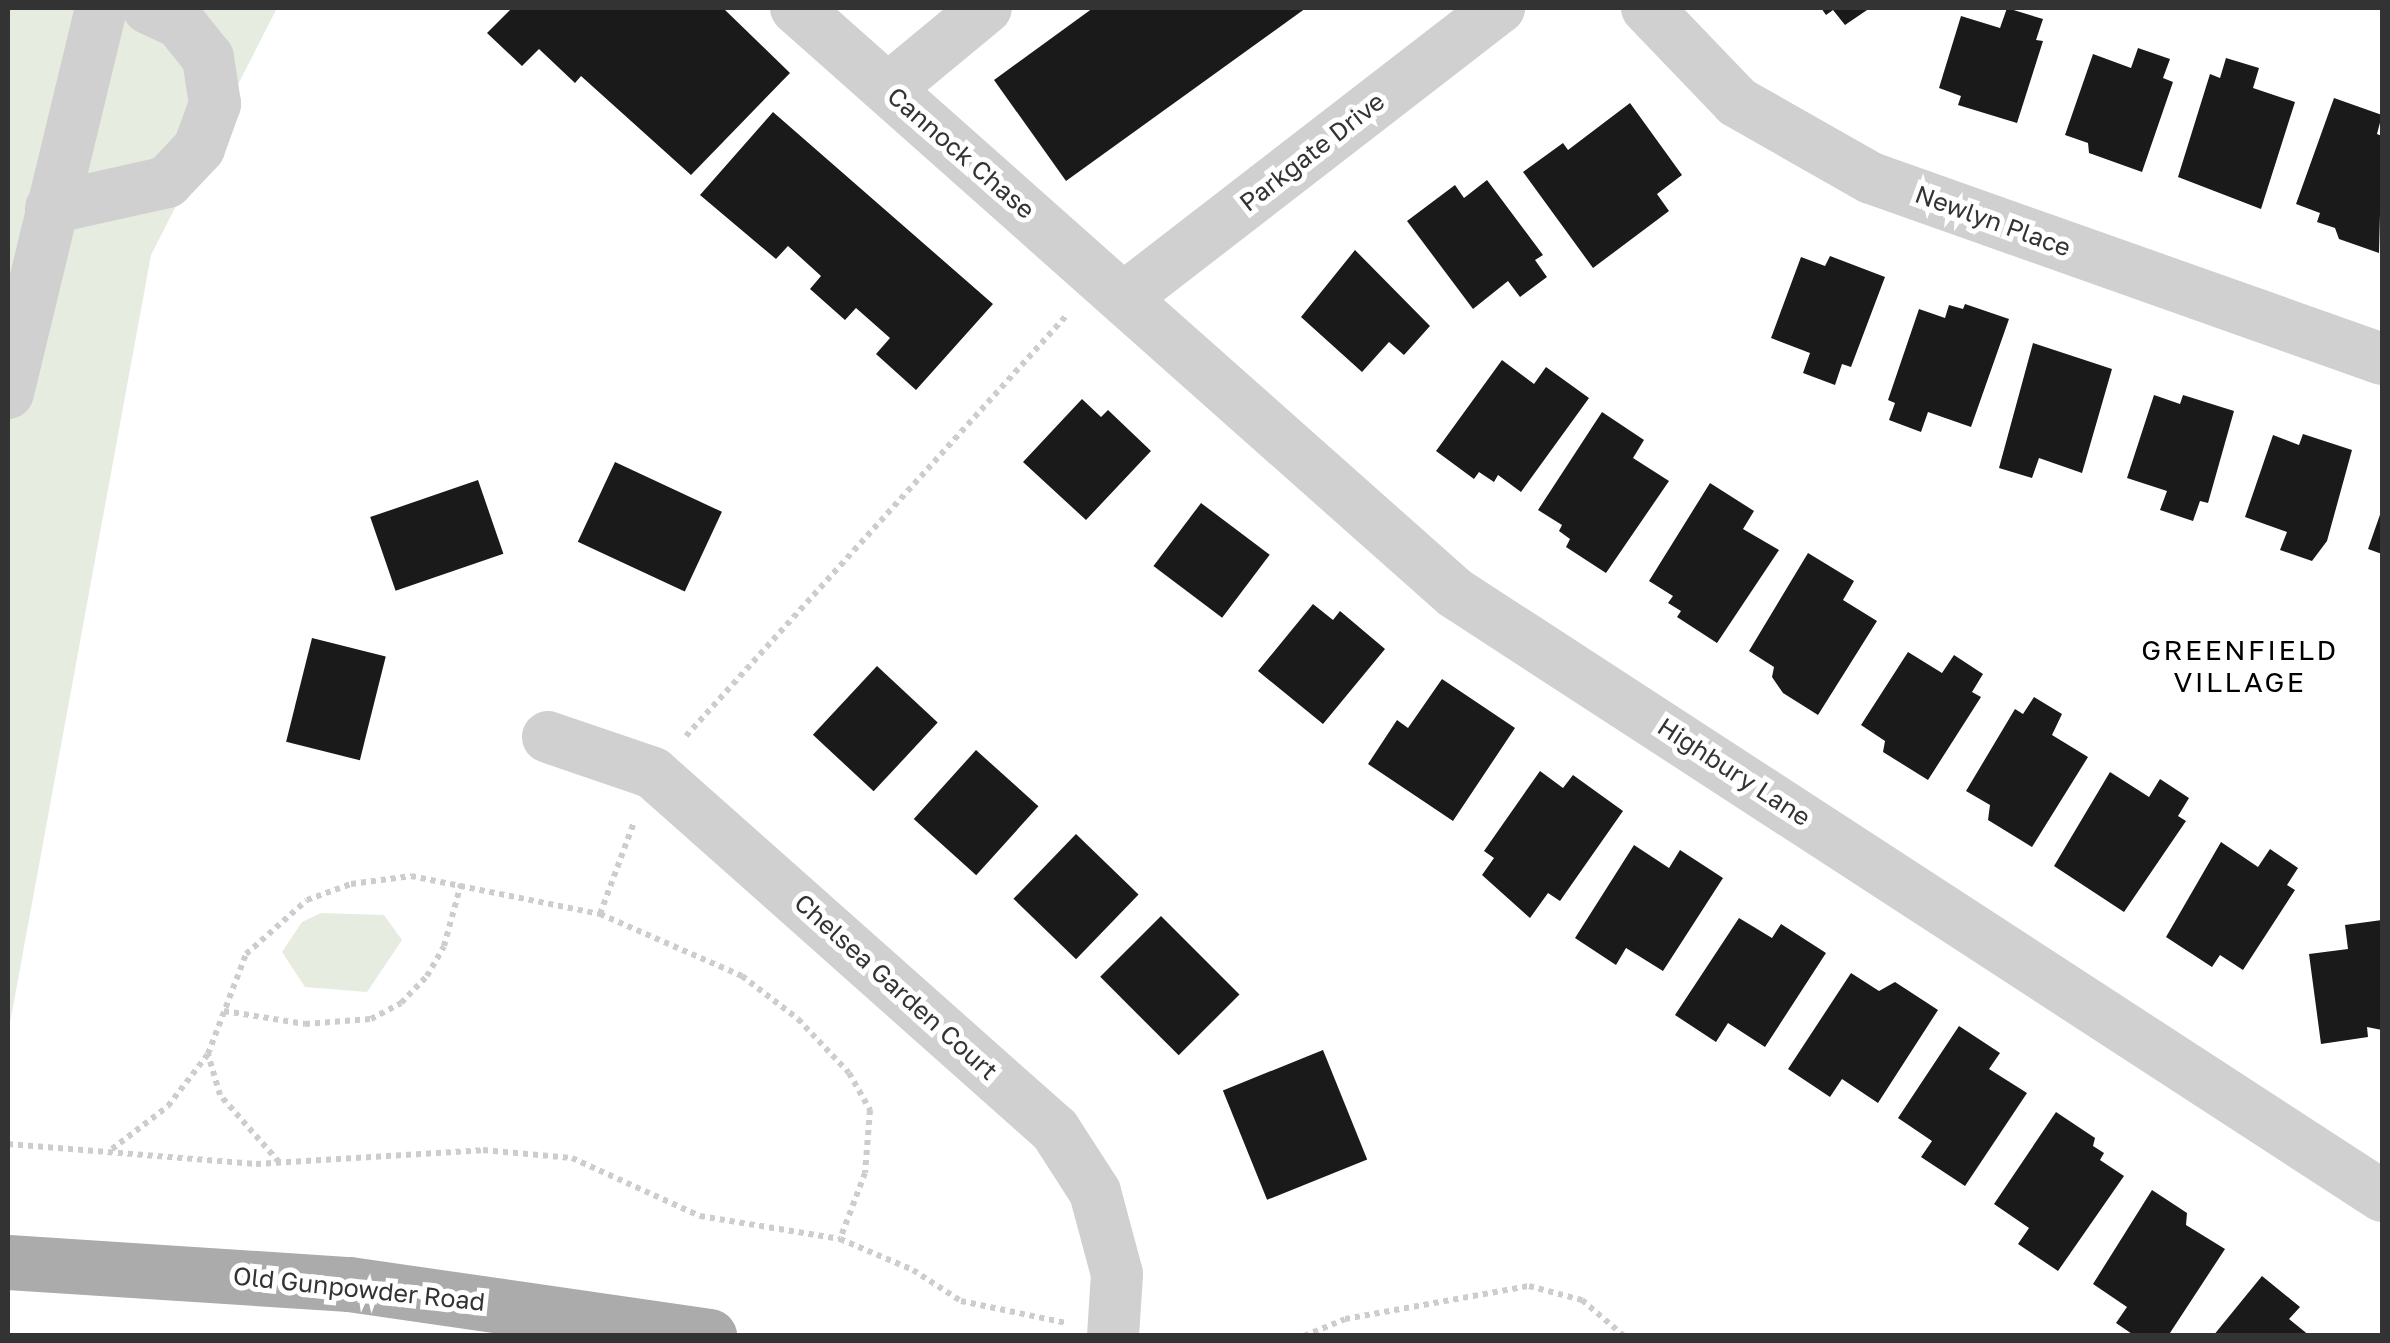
<!DOCTYPE html>
<style>
body{margin:0}
#map{position:relative;width:2390px;height:1343px;overflow:hidden;background:#fff;font-family:"Golos Text",sans-serif}
div>[style]{position:absolute}
.green>*{inset:0;background:#e6ecdf}
.building>*{inset:0;background:#1a1a1a;transform-origin:0 0}
.path>*{height:6px;margin-top:-3px;transform-origin:0;background:repeating-linear-gradient(90deg,#cdcdcd 0 5px,transparent 0 10px)}
.minor>*{height:52px;margin:-26px;padding:0 26px;transform-origin:26px;border-radius:26px;background:#d0d0d0}
.major>*{height:55px;margin:-27.5px;padding:0 27.5px;transform-origin:27.5px;border-radius:27.5px;background:#ababab}
span{translate:-50% -50%;white-space:nowrap;text-align:center;line-height:1.15;-webkit-text-stroke:10px #fff;paint-order:stroke}
.street-label{font-size:25px;color:#333}
.neighbourhood-label{font-size:28px;color:#000;letter-spacing:2.5px}
.frame{position:absolute;inset:0;border:10px solid #333;pointer-events:none}
</style>
<div id="map">
<div class="green">
<i style="clip-path:polygon(8px 8px,277px 8px,151px 255px,8px 1034px)"></i>
<i style="clip-path:polygon(321px 913px,384px 915px,402px 940px,367px 992px,305px 987px,282px 952px,302px 922px)"></i>
</div>
<div class="building">
<i style="clip-path:polygon(512px 8px,723px 8px,790px 73px,691px 175px,581px 76px,575px 83px,539px 49px,522px 66px,487px 33px)"></i>
<i style="clip-path:polygon(1093px 8px,1306px 8px,1066px 181px,994px 80px)"></i>
<i style="clip-path:polygon(1821px 8px,1870px 8px,1845px 25px,1833px 10px,1826px 15px)"></i>
<i style="clip-path:polygon(2007px 8px,2043px 19px,2036px 40px,2043px 41px,2017px 123px,1958px 105px,1961px 96px,1939px 88px,1961px 16px,2000px 28px)"></i>
<i style="clip-path:polygon(2138px 48px,2170px 59px,2163px 78px,2173px 82px,2142px 172px,2089px 153px,2088px 143px,2065px 135px,2093px 54px,2131px 68px)"></i>
<i style="clip-path:polygon(2226px 58px,2259px 68px,2253px 88px,2295px 102px,2261px 209px,2178px 177px,2210px 74px,2220px 78px)"></i>
<i style="clip-path:polygon(2334px 98px,2382px 115px,2377px 134px,2382px 136px,2379px 253px,2339px 239px,2335px 228px,2317px 222px,2320px 213px,2296px 204px)"></i>
<i style="clip-path:polygon(1630px 103px,1682px 175px,1657px 194px,1669px 211px,1593px 268px,1523px 172px,1563px 143px,1568px 150px)"></i>
<i style="clip-path:polygon(773px 112px,993px 304px,916px 390px,876px 354px,890px 338px,856px 308px,845px 320px,810px 289px,821px 276px,788px 246px,776px 259px,700px 195px)"></i>
<i style="clip-path:polygon(1487px 180px,1543px 255px,1535px 260px,1547px 277px,1520px 297px,1508px 281px,1473px 309px,1407px 221px,1455px 185px,1464px 198px)"></i>
<i style="clip-path:polygon(1355px 250px,1430px 326px,1404px 355px,1389px 342px,1362px 372px,1301px 317px)"></i>
<i style="clip-path:polygon(1830px 256px,1885px 277px,1851px 367px,1842px 364px,1835px 385px,1803px 373px,1810px 353px,1771px 338px,1801px 257px,1825px 266px)"></i>
<i style="clip-path:polygon(1965px 304px,2009px 319px,1971px 427px,1928px 412px,1921px 432px,1889px 420px,1895px 403px,1888px 400px,1919px 309px,1945px 318px,1949px 305px,1963px 309px)"></i>
<i style="clip-path:polygon(2033px 343px,2112px 369px,2082px 473px,2039px 458px,2032px 478px,1999px 468px)"></i>
<i style="clip-path:polygon(1502px 360px,1534px 384px,1546px 367px,1589px 398px,1521px 492px,1498px 475px,1494px 482px,1479px 472px,1474px 479px,1436px 451px)"></i>
<i style="clip-path:polygon(2154px 395px,2180px 404px,2183px 395px,2234px 411px,2208px 503px,2200px 501px,2193px 521px,2160px 510px,2167px 491px,2127px 478px)"></i>
<i style="clip-path:polygon(1082px 399px,1101px 417px,1108px 410px,1151px 451px,1086px 520px,1023px 462px)"></i>
<i style="clip-path:polygon(1602px 412px,1644px 440px,1633px 458px,1669px 481px,1606px 573px,1566px 547px,1570px 539px,1559px 531px,1562px 525px,1538px 510px)"></i>
<i style="clip-path:polygon(2303px 434px,2352px 450px,2327px 541px,2312px 561px,2280px 550px,2287px 532px,2245px 517px,2273px 435px,2299px 445px)"></i>
<i style="left:615px;top:462px;width:118px;height:88px;rotate:25deg"></i>
<i style="left:478px;top:480px;width:78px;height:114px;rotate:71deg"></i>
<i style="clip-path:polygon(1710px 483px,1754px 511px,1743px 529px,1779px 550px,1717px 643px,1677px 617px,1681px 611px,1668px 603px,1673px 596px,1649px 581px)"></i>
<i style="left:1201px;top:503px;width:86px;height:79px;rotate:37deg"></i>
<i style="clip-path:polygon(2382px 509px,2382px 554px,2368px 549px)"></i>
<i style="clip-path:polygon(1808px 553px,1854px 581px,1843px 600px,1877px 621px,1818px 715px,1783px 693px,1772px 677px,1774px 667px,1749px 651px)"></i>
<i style="clip-path:polygon(1313px 604px,1333px 620px,1340px 611px,1385px 649px,1323px 724px,1258px 671px)"></i>
<i style="left:312px;top:638px;width:76px;height:107px;rotate:14deg"></i>
<i style="clip-path:polygon(1908px 652px,1942px 673px,1954px 655px,1983px 674px,1972px 692px,1981px 697px,1928px 780px,1883px 752px,1885px 741px,1861px 725px)"></i>
<i style="left:877px;top:666px;width:83px;height:94px;rotate:43deg"></i>
<i style="clip-path:polygon(1442px 679px,1515px 728px,1453px 821px,1368px 764px,1397px 720px,1408px 728px)"></i>
<i style="clip-path:polygon(2034px 697px,2062px 714px,2052px 735px,2088px 757px,2032px 847px,1988px 820px,1990px 805px,1966px 791px,2015px 709px,2023px 714px)"></i>
<i style="left:976px;top:750px;width:84px;height:93px;rotate:42deg"></i>
<i style="clip-path:polygon(1540px 771px,1563px 788px,1573px 775px,1623px 811px,1560px 901px,1548px 893px,1530px 918px,1482px 875px,1494px 858px,1484px 851px)"></i>
<i style="clip-path:polygon(2110px 772px,2149px 797px,2160px 779px,2189px 798px,2178px 816px,2186px 821px,2124px 912px,2054px 866px)"></i>
<i style="left:1076px;top:834px;width:87px;height:90px;rotate:44deg"></i>
<i style="clip-path:polygon(2221px 842px,2258px 867px,2270px 849px,2298px 868px,2287px 885px,2295px 890px,2243px 970px,2220px 955px,2212px 967px,2166px 937px)"></i>
<i style="clip-path:polygon(1634px 845px,1669px 868px,1680px 850px,1723px 878px,1663px 971px,1626px 948px,1616px 965px,1575px 938px)"></i>
<i style="left:1161px;top:916px;width:111px;height:86px;rotate:45deg"></i>
<i style="clip-path:polygon(1739px 918px,1772px 938px,1781px 924px,1826px 953px,1765px 1047px,1728px 1023px,1716px 1042px,1675px 1015px)"></i>
<i style="clip-path:polygon(2382px 920px,2382px 1030px,2367px 1027px,2368px 1037px,2321px 1044px,2309px 954px,2348px 949px,2345px 925px)"></i>
<i style="clip-path:polygon(1851px 973px,1879px 991px,1895px 982px,1938px 1010px,1878px 1103px,1842px 1079px,1830px 1097px,1788px 1069px)"></i>
<i style="clip-path:polygon(1959px 1026px,2000px 1053px,1989px 1069px,2027px 1093px,1965px 1186px,1921px 1157px,1932px 1141px,1898px 1118px)"></i>
<i style="left:1323px;top:1050px;width:118px;height:108px;rotate:68deg"></i>
<i style="clip-path:polygon(2056px 1112px,2095px 1138px,2093px 1146px,2104px 1153px,2100px 1160px,2124px 1176px,2058px 1271px,2018px 1244px,2029px 1228px,1994px 1204px)"></i>
<i style="clip-path:polygon(2152px 1190px,2187px 1213px,2186px 1225px,2225px 1249px,2168px 1336px,2135px 1336px,2116px 1323px,2127px 1307px,2093px 1284px)"></i>
<i style="clip-path:polygon(2262px 1276px,2300px 1307px,2289px 1319px,2310px 1336px,2213px 1336px)"></i>
</div>
<div class="path">
<i style="left:686px;top:736px;width:568px;rotate:-47.86deg"></i>
<i style="left:600px;top:914px;width:98px;rotate:-69.7deg"></i>
<i style="left:224px;top:1011px;width:82px;rotate:9.1deg"></i>
<i style="left:305px;top:1024px;width:66px;rotate:-4.3deg"></i>
<i style="left:371px;top:1019px;width:34px;rotate:-28deg"></i>
<i style="left:401px;top:1003px;width:37px;rotate:-46deg"></i>
<i style="left:427px;top:976px;width:34px;rotate:-60deg"></i>
<i style="left:444px;top:946px;width:64px;rotate:-74.7deg"></i>
<i style="left:8px;top:1144px;width:249px;rotate:4.6deg"></i>
<i style="left:256px;top:1164px;width:227px;rotate:-3.5deg"></i>
<i style="left:483px;top:1150px;width:89px;rotate:5.1deg"></i>
<i style="left:572px;top:1158px;width:141px;rotate:24.4deg"></i>
<i style="left:700px;top:1216px;width:142px;rotate:9.3deg"></i>
<i style="left:840px;top:1239px;width:79px;rotate:23deg"></i>
<i style="left:913px;top:1270px;width:57px;rotate:32.9deg"></i>
<i style="left:961px;top:1301px;width:107px;rotate:11.8deg"></i>
<i style="left:112px;top:1149px;width:71px;rotate:-37.5deg"></i>
<i style="left:168px;top:1106px;width:66px;rotate:-52.4deg"></i>
<i style="left:279px;top:1162px;width:89px;rotate:-131.4deg"></i>
<i style="left:220px;top:1095px;width:43px;rotate:-106.3deg"></i>
<i style="left:208px;top:1054px;width:107px;rotate:-69.2deg"></i>
<i style="left:246px;top:954px;width:81px;rotate:-41.5deg"></i>
<i style="left:307px;top:900px;width:47px;rotate:-20deg"></i>
<i style="left:351px;top:884px;width:61px;rotate:-7.6deg"></i>
<i style="left:411px;top:876px;width:193px;rotate:11.4deg"></i>
<i style="left:600px;top:914px;width:155px;rotate:23.6deg"></i>
<i style="left:742px;top:976px;width:71px;rotate:37.5deg"></i>
<i style="left:798px;top:1019px;width:74px;rotate:46.6deg"></i>
<i style="left:849px;top:1073px;width:43px;rotate:60.4deg"></i>
<i style="left:870px;top:1110px;width:63px;rotate:94.5deg"></i>
<i style="left:865px;top:1173px;width:71px;rotate:110.7deg"></i>
<i style="left:1304px;top:1336px;width:44px;rotate:-22.5deg"></i>
<i style="left:1345px;top:1319px;width:187px;rotate:-10.2deg"></i>
<i style="left:1529px;top:1286px;width:55px;rotate:14.8deg"></i>
<i style="left:1582px;top:1300px;width:55px;rotate:40.6deg"></i>
</div>
<div class="minor">
<i style="left:796px;top:8px;width:881px;rotate:41.6deg"></i>
<i style="left:1455px;top:593px;width:1106px;rotate:33.04deg"></i>
<i style="left:1647px;top:8px;width:130px;rotate:46.2deg"></i>
<i style="left:1737px;top:102px;width:154px;rotate:29.6deg"></i>
<i style="left:1871px;top:178px;width:542px;rotate:19.5deg"></i>
<i style="left:888px;top:89px;width:127px;rotate:-39.6deg"></i>
<i style="left:51px;top:208px;width:119px;rotate:-12.6deg"></i>
<i style="left:167px;top:182px;width:47px;rotate:-46.7deg"></i>
<i style="left:199px;top:148px;width:47px;rotate:-70deg"></i>
<i style="left:215px;top:104px;width:47px;rotate:-98.7deg"></i>
<i style="left:208px;top:58px;width:45px;rotate:-128.7deg"></i>
<i style="left:180px;top:23px;width:35px;rotate:-155deg"></i>
<i style="left:1125px;top:297px;width:473px;rotate:-37.7deg"></i>
<i style="left:8px;top:393px;width:396px;rotate:-76.4deg"></i>
<i style="left:548px;top:737px;width:111px;rotate:18.9deg"></i>
<i style="left:653px;top:773px;width:538px;rotate:41.61deg"></i>
<i style="left:1055px;top:1130px;width:74px;rotate:57.2deg"></i>
<i style="left:1095px;top:1192px;width:85px;rotate:75deg"></i>
<i style="left:1117px;top:1274px;width:62px;rotate:93.7deg"></i>
</div>
<div class="major">
<i style="left:8px;top:1262px;width:342px;rotate:3.7deg"></i>
<i style="left:349px;top:1284px;width:364px;rotate:8.2deg"></i>
</div>
<div class="street-label">
<span style="left:1312px;top:152px;rotate:-38deg">Parkgate Drive</span>
<span style="left:961px;top:153px;rotate:41deg">Cannock Chase</span>
<span style="left:1993px;top:221px;rotate:20deg">Newlyn Place</span>
<span style="left:1734px;top:772px;rotate:33deg">Highbury Lane</span>
<span style="left:896px;top:987px;rotate:42deg">Chelsea Garden Court</span>
<span style="left:359px;top:1289px;rotate:6deg">Old Gunpowder Road</span>
</div>
<div class="neighbourhood-label">
<span style="left:2240px;top:666px">GREENFIELD<br>VILLAGE</span>
</div>
<div class="frame"></div>
</div>
